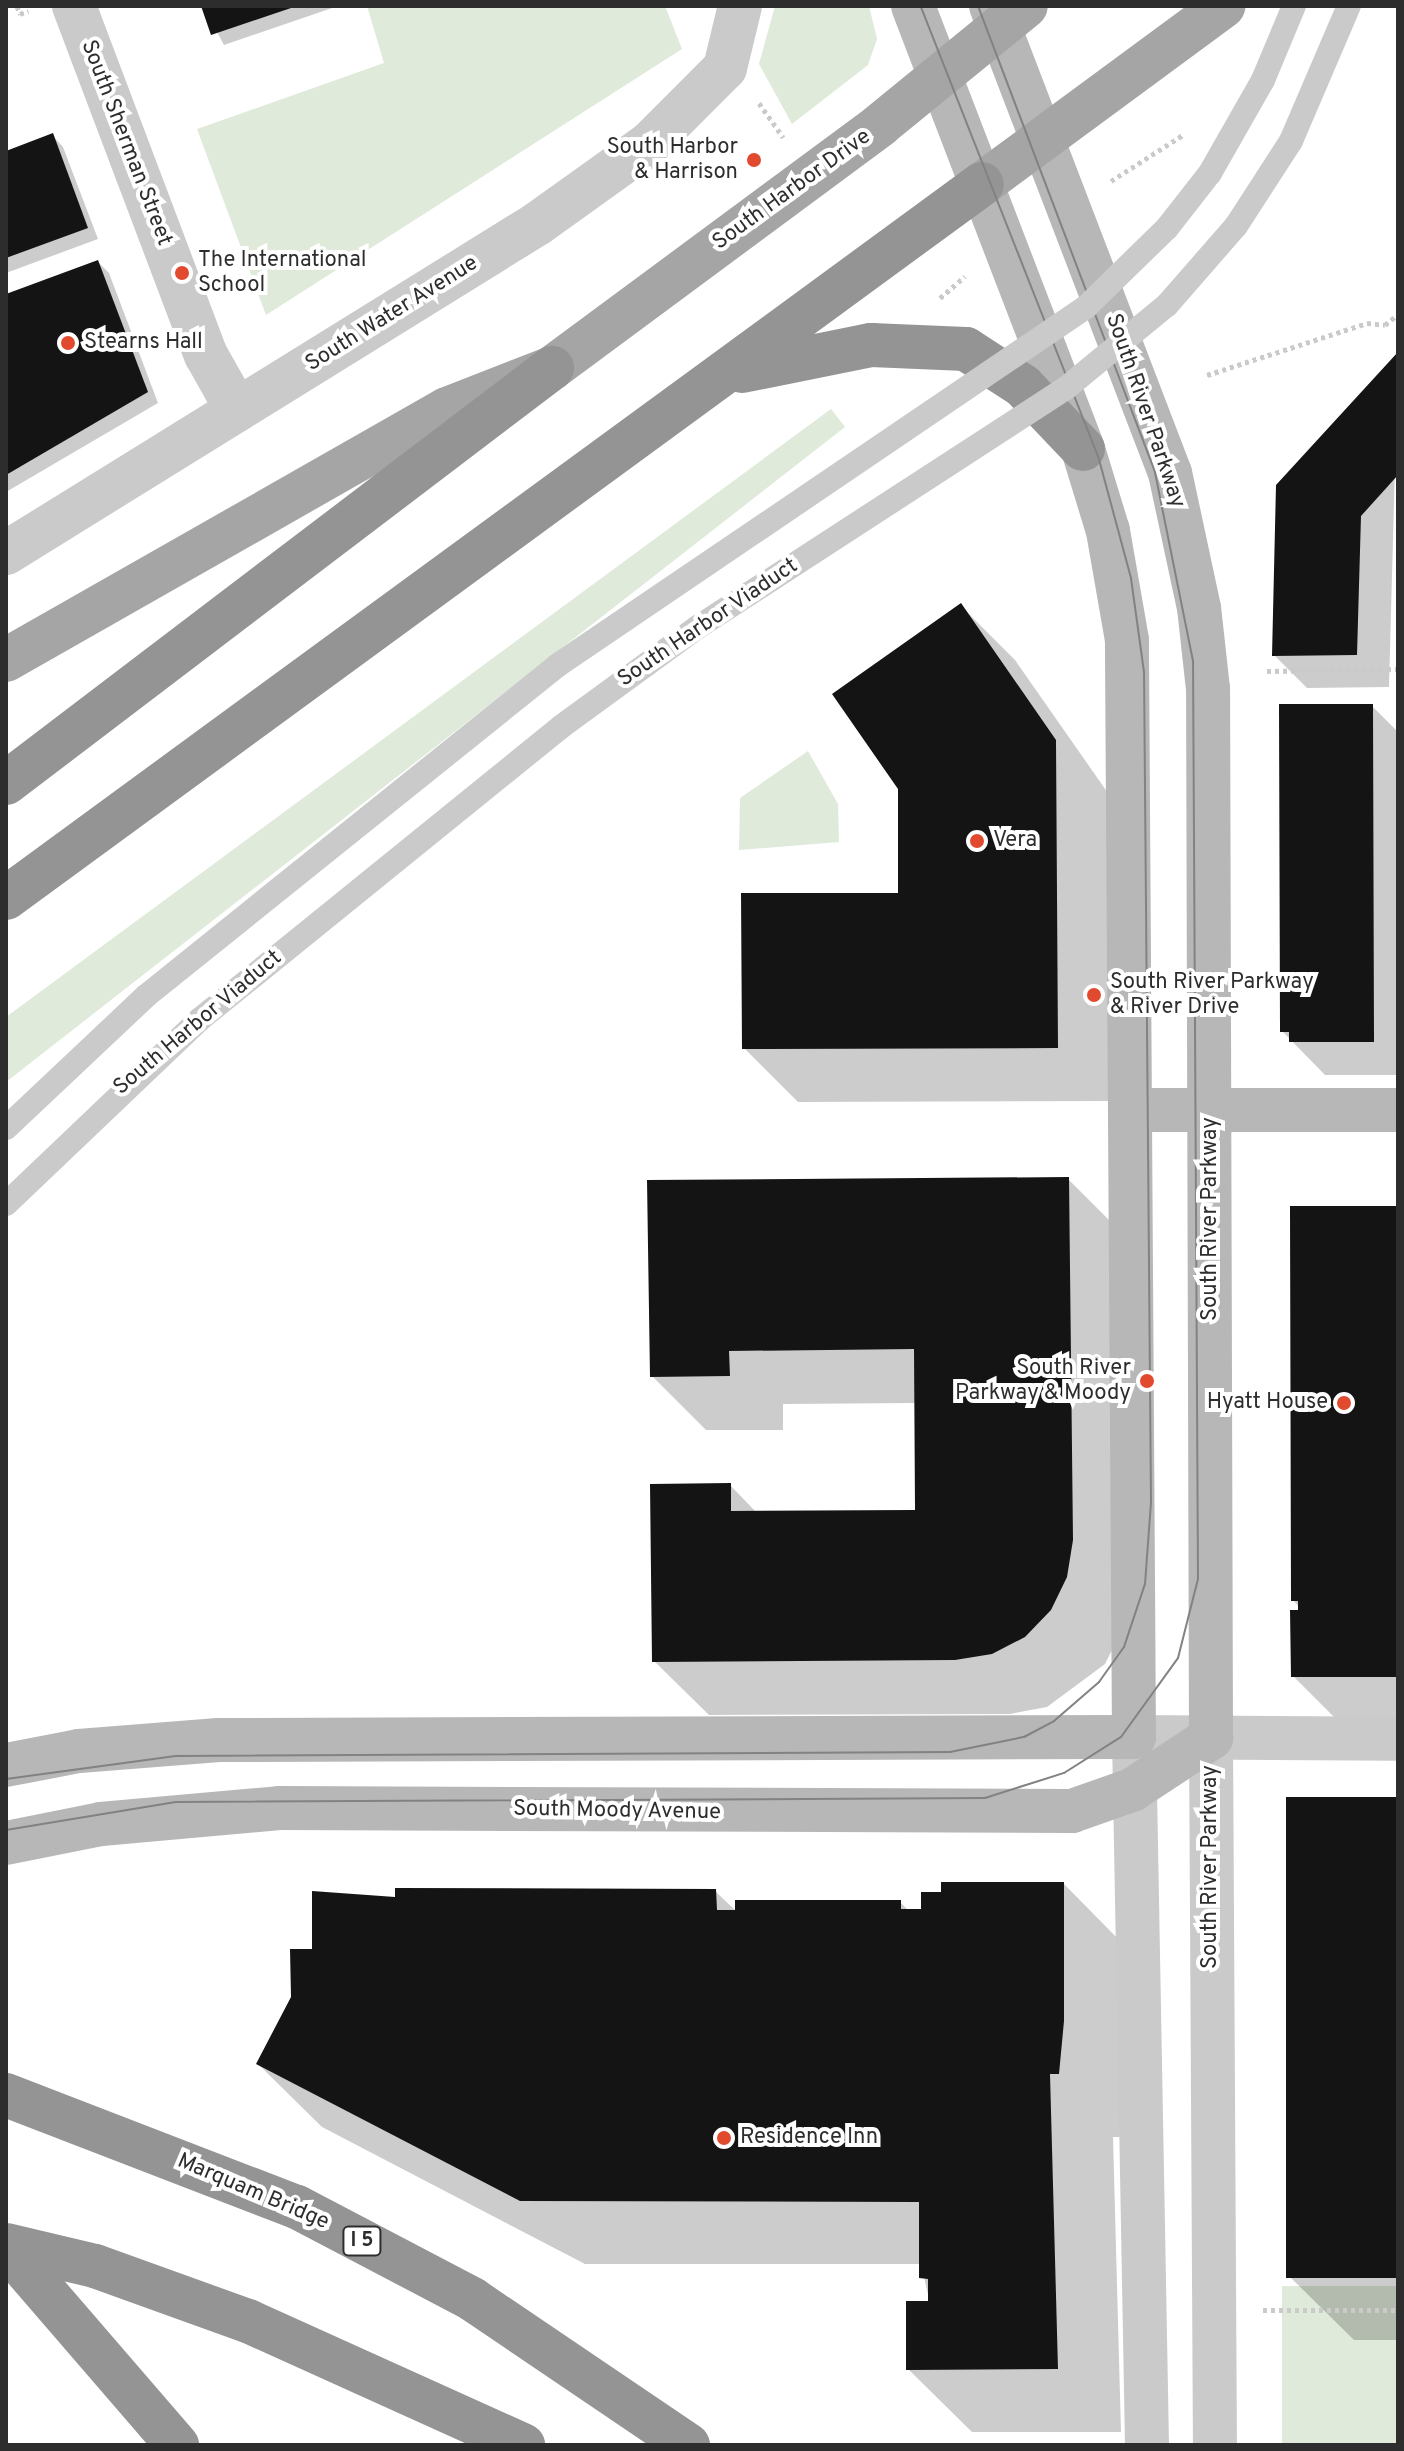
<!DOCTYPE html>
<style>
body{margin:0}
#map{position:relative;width:1404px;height:2451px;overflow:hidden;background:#fff;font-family:Overpass,sans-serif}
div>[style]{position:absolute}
.green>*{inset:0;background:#dfeada;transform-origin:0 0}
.shadow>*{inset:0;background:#0003}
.building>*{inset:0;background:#141414;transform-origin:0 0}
.path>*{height:5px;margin-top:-2.5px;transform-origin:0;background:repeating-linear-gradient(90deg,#cacaca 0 4px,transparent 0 8px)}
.street>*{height:44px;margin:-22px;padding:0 22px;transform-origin:22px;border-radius:22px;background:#cacaca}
.secondary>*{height:44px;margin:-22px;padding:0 22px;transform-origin:22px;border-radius:22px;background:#b7b7b7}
.primary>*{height:44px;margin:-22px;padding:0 22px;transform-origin:22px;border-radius:22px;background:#a5a5a5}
.highway>*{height:44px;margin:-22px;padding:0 22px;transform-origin:22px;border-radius:22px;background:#949494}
.tram>*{height:2px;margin:-1px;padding:0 1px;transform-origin:1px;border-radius:1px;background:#828282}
.lane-bridge>*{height:24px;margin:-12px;padding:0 12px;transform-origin:12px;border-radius:12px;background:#cacaca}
.dots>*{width:22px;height:22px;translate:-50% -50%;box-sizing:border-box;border:4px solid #fff;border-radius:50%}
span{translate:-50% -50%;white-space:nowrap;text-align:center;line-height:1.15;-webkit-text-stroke:8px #fff;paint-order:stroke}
.shield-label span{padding:2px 6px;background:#fff;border:2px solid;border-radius:6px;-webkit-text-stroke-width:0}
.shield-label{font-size:20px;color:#2d2d2d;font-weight:700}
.street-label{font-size:22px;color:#2d2d2d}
.poi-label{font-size:22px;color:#2d2d2d}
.right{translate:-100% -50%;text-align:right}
.left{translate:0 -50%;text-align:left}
.frame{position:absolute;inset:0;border:8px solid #2d2d2d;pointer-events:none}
</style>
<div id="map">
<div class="green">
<i style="clip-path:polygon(367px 6px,665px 6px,682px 49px,266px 315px,197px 129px,384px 63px)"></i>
<i style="clip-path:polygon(775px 6px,869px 6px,877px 39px,868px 65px,792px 124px,759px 64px)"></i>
<i style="clip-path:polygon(831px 409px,845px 427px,6px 1082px,6px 1017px)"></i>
<i style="clip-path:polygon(808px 751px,838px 804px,839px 842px,739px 850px,740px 798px)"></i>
<i style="left:1398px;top:2286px;width:159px;height:116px;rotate:90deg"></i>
</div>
<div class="shadow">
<i style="clip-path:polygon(203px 6px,338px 6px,224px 45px)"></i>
<i style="clip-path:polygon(52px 135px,63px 147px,98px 239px,6px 273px,6px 153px)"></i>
<i style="clip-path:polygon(98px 262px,109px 273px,158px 403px,6px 492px,6px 296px)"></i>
<i style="clip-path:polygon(1398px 355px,1389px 687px,1307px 688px,1274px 655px)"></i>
<i style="clip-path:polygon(961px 606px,1015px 660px,1110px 796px,1111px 1101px,798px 1102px,744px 1048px,900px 895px)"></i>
<i style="clip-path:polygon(1372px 706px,1398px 732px,1398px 1075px,1325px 1075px,1282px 1031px)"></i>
<i style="clip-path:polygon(1068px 1179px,1122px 1233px,1121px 1632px,1105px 1664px,1047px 1707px,1010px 1714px,709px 1715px,654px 1661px,730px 1485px,757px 1513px,917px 1512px,916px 1403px,783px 1404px,783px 1430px,706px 1430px,652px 1376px)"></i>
<i style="clip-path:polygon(1398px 1208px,1398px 1730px,1347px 1730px,1293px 1676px,1300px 1608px,1293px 1600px)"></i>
<i style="clip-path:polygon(1398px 1799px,1398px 2340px,1354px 2340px,1290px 2277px)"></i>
<i style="clip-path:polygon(1064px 1884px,1127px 1948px,1122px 2137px,1113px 2137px,1121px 2432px,972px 2432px,908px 2369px,930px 2303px,921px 2264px,585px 2264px,322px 2127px,258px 2064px,314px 1951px,397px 1899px,715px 1891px,737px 1912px,900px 1902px,909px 1911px)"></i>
</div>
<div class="building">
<i style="clip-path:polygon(201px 6px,294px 6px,294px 7px,211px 35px)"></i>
<i style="clip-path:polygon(53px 133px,88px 228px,6px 258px,6px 151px)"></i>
<i style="clip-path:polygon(98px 260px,148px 392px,6px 475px,6px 294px)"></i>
<i style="clip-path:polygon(1398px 352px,1398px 475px,1361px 516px,1357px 655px,1272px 656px,1276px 485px)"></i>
<i style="clip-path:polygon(961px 603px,1056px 740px,1058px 1048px,742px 1049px,741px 893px,898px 893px,898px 789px,832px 694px)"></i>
<i style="clip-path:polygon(1279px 704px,1373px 704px,1374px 1042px,1289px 1042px,1289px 1032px,1280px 1032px)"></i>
<i style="clip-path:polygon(1069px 1177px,1073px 1540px,1067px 1577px,1051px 1610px,1025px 1637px,992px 1654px,955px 1660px,652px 1662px,650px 1484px,731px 1483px,731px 1511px,915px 1510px,914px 1349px,729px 1351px,730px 1376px,650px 1377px,647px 1180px)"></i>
<i style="clip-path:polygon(1290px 1206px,1398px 1206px,1398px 1677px,1291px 1677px,1290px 1610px,1298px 1610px,1298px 1601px,1291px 1601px)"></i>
<i style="left:1286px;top:1797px;width:112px;height:481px"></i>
<i style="clip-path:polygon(941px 1882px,1064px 1882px,1064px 2021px,1059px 2074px,1050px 2074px,1058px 2369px,906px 2370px,906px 2301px,928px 2301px,928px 2279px,919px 2278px,919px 2202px,520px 2201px,256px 2064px,291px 1997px,290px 1949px,312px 1949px,312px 1891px,395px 1897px,395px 1888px,716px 1889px,717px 1910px,735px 1910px,735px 1900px,901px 1900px,901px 1909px,921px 1909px,921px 1892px,941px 1892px)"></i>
</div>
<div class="path">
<i style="left:17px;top:6px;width:9px;rotate:69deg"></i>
<i style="left:20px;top:14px;width:9px;rotate:-21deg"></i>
<i style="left:759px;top:103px;width:42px;rotate:54.8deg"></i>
<i style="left:1111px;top:181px;width:85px;rotate:-32.6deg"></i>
<i style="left:940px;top:298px;width:33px;rotate:-41deg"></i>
<i style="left:1207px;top:375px;width:168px;rotate:-18deg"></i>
<i style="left:1367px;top:323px;width:18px;rotate:6deg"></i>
<i style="left:1385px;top:325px;width:17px;rotate:-40deg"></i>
<i style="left:1267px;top:671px;width:131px;rotate:-0.9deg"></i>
<i style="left:1263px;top:2310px;width:135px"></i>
</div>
<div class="street">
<i style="left:74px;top:6px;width:373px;rotate:69.3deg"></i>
<i style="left:206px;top:355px;width:63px;rotate:60.6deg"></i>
<i style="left:6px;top:553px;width:625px;rotate:-31.78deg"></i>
<i style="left:537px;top:224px;width:139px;rotate:-35.6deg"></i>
<i style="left:650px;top:143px;width:106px;rotate:-45deg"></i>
<i style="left:725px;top:68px;width:64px;rotate:-76.4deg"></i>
<i style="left:1211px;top:1738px;width:707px;rotate:89.68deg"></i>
<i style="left:1147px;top:2445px;width:708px;rotate:-91.05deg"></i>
<i style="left:1134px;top:1737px;width:264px;rotate:0.4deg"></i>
</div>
<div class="secondary">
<i style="left:1135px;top:1110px;width:263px"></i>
<i style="left:6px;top:1765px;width:74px;rotate:-10.9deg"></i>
<i style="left:79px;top:1751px;width:140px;rotate:-4.5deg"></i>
<i style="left:219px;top:1740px;width:915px;rotate:-0.19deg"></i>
<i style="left:1134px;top:1737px;width:1097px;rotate:-90.37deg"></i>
<i style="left:1127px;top:640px;width:111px;rotate:-99.9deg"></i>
<i style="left:1108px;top:531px;width:86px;rotate:-107deg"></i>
<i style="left:1083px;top:449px;width:474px;rotate:-111deg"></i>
<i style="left:6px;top:1843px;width:97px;rotate:-11.3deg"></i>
<i style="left:101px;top:1824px;width:179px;rotate:-5.1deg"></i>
<i style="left:279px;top:1808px;width:793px;rotate:0.22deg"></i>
<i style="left:1072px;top:1811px;width:64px;rotate:-19.3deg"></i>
<i style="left:1132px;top:1790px;width:95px;rotate:-33.4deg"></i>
<i style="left:1211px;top:1738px;width:1049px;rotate:-90.16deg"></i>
<i style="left:1208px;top:689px;width:81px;rotate:-96.3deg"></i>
<i style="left:1199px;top:608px;width:138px;rotate:-102.1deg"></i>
<i style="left:1170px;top:473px;width:500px;rotate:-110.97deg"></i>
</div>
<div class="primary">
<i style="left:982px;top:184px;width:300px;rotate:-36.4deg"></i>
<i style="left:6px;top:660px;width:507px;rotate:-29.65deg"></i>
<i style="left:447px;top:409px;width:113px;rotate:-21.3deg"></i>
<i style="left:552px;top:368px;width:408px;rotate:-36.5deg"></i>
<i style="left:880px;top:125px;width:188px;rotate:-39.2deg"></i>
</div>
<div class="highway">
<i style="left:742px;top:371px;width:132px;rotate:-11.4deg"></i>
<i style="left:871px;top:345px;width:95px;rotate:2.4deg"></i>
<i style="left:966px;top:349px;width:68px;rotate:33deg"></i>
<i style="left:1023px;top:386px;width:87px;rotate:46.4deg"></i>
<i style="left:6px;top:783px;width:686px;rotate:-37.24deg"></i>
<i style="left:6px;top:898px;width:1209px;rotate:-36.19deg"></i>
<i style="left:6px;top:2095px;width:312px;rotate:21.1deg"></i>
<i style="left:297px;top:2207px;width:198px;rotate:27.7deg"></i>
<i style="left:472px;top:2299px;width:261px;rotate:34.1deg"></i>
<i style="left:6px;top:2245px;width:91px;rotate:13.3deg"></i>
<i style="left:95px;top:2266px;width:163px;rotate:19.8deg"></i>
<i style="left:248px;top:2321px;width:302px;rotate:24.3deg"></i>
<i style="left:6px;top:2247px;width:262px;rotate:49.2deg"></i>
</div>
<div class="tram">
<i style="left:6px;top:1137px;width:204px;rotate:-43.4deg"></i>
<i style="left:154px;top:997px;width:509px;rotate:-38.94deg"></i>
<i style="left:550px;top:677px;width:171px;rotate:-35.7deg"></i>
<i style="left:689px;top:577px;width:389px;rotate:-32.7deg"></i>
<i style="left:1016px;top:367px;width:137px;rotate:-38.8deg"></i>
<i style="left:1123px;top:281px;width:88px;rotate:-46.8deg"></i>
<i style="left:1183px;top:217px;width:111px;rotate:-54.9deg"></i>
<i style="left:1247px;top:126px;width:131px;rotate:-66.2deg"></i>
<i style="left:6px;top:1195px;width:202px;rotate:-44.8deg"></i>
<i style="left:149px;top:1053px;width:556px;rotate:-39.01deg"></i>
<i style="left:581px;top:703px;width:593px;rotate:-33.72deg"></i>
<i style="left:1074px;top:374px;width:108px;rotate:-39.7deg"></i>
<i style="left:1157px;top:305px;width:95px;rotate:-48.4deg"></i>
<i style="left:1220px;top:234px;width:103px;rotate:-54.9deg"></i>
<i style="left:1279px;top:150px;width:158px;rotate:-66deg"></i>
<i style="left:6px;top:1779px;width:173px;rotate:-7.7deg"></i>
<i style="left:177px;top:1756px;width:773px;rotate:-0.3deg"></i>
<i style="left:950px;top:1752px;width:76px;rotate:-11.5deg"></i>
<i style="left:1024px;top:1737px;width:34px;rotate:-28deg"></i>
<i style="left:1054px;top:1721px;width:60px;rotate:-40.9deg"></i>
<i style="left:1099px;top:1682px;width:43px;rotate:-54.5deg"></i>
<i style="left:1124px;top:1647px;width:66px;rotate:-71.6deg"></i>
<i style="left:1145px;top:1584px;width:81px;rotate:-85.8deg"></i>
<i style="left:1151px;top:1503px;width:831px;rotate:-90.48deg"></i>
<i style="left:1144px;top:672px;width:95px;rotate:-97.9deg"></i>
<i style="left:1131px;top:578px;width:123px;rotate:-105.1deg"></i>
<i style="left:1099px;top:459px;width:487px;rotate:-111.5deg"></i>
<i style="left:6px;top:1830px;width:172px;rotate:-9.4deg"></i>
<i style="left:176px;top:1802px;width:809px;rotate:-0.28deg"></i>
<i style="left:985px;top:1798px;width:83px;rotate:-17.6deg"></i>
<i style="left:1064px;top:1773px;width:67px;rotate:-32.3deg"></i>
<i style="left:1121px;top:1737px;width:97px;rotate:-54.2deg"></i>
<i style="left:1178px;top:1658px;width:81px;rotate:-75.8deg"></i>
<i style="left:1198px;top:1579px;width:918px;rotate:-90.31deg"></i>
<i style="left:1193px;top:661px;width:193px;rotate:-101.4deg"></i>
<i style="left:1155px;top:472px;width:498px;rotate:-110.8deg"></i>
</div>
<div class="lane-bridge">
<i style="left:6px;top:1128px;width:192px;rotate:-43.3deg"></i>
<i style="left:146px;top:996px;width:528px;rotate:-38.78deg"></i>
<i style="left:558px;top:665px;width:638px;rotate:-34.14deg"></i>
<i style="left:1086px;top:307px;width:113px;rotate:-44.3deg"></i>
<i style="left:1167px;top:228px;width:70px;rotate:-52deg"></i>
<i style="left:1210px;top:173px;width:107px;rotate:-60.3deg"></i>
<i style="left:1263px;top:80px;width:80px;rotate:-67.3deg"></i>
<i style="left:6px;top:1204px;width:267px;rotate:-43.6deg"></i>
<i style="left:199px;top:1020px;width:467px;rotate:-39deg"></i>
<i style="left:562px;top:726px;width:168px;rotate:-36.1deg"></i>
<i style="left:698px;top:627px;width:437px;rotate:-33deg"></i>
<i style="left:1065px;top:389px;width:132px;rotate:-39.5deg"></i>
<i style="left:1167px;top:305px;width:105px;rotate:-48.9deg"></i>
<i style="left:1236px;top:226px;width:101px;rotate:-57.1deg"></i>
<i style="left:1291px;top:141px;width:147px;rotate:-66.8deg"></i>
</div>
<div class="dots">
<i style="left:754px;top:160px;background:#e24a30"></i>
<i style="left:182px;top:273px;background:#e24a30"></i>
<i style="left:68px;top:343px;background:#e24a30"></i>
<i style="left:977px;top:841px;background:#e24a30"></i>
<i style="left:1094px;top:995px;background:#e24a30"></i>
<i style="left:1147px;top:1381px;background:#e24a30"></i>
<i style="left:1344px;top:1403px;background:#e24a30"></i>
<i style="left:724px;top:2138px;background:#e24a30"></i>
</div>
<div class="shield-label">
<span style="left:362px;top:2241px">I 5</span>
</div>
<div class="street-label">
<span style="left:126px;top:143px;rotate:69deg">South Sherman Street</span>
<span style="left:792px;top:190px;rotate:-36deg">South Harbor Drive</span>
<span style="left:392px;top:314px;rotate:-32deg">South Water Avenue</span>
<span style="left:1145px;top:411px;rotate:71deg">South River Parkway</span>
<span style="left:708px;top:623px;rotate:-34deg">South Harbor Viaduct</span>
<span style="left:198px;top:1023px;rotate:-40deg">South Harbor Viaduct</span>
<span style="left:1211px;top:1219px;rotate:-90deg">South River Parkway</span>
<span style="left:617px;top:1811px;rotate:1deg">South Moody Avenue</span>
<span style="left:1211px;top:1867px;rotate:-90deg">South River Parkway</span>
<span style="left:253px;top:2192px;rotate:23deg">Marquam Bridge</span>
</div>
<div class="poi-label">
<span class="right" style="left:738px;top:160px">South Harbor<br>&amp; Harrison</span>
<span class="left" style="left:198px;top:273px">The International<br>School</span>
<span class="left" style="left:84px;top:343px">Stearns Hall</span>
<span class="left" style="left:993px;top:841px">Vera</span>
<span class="left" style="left:1110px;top:995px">South River Parkway<br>&amp; River Drive</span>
<span class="right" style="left:1131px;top:1381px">South River<br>Parkway &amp; Moody</span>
<span class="right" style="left:1328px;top:1403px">Hyatt House</span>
<span class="left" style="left:740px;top:2138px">Residence Inn</span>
</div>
<div class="frame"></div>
</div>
